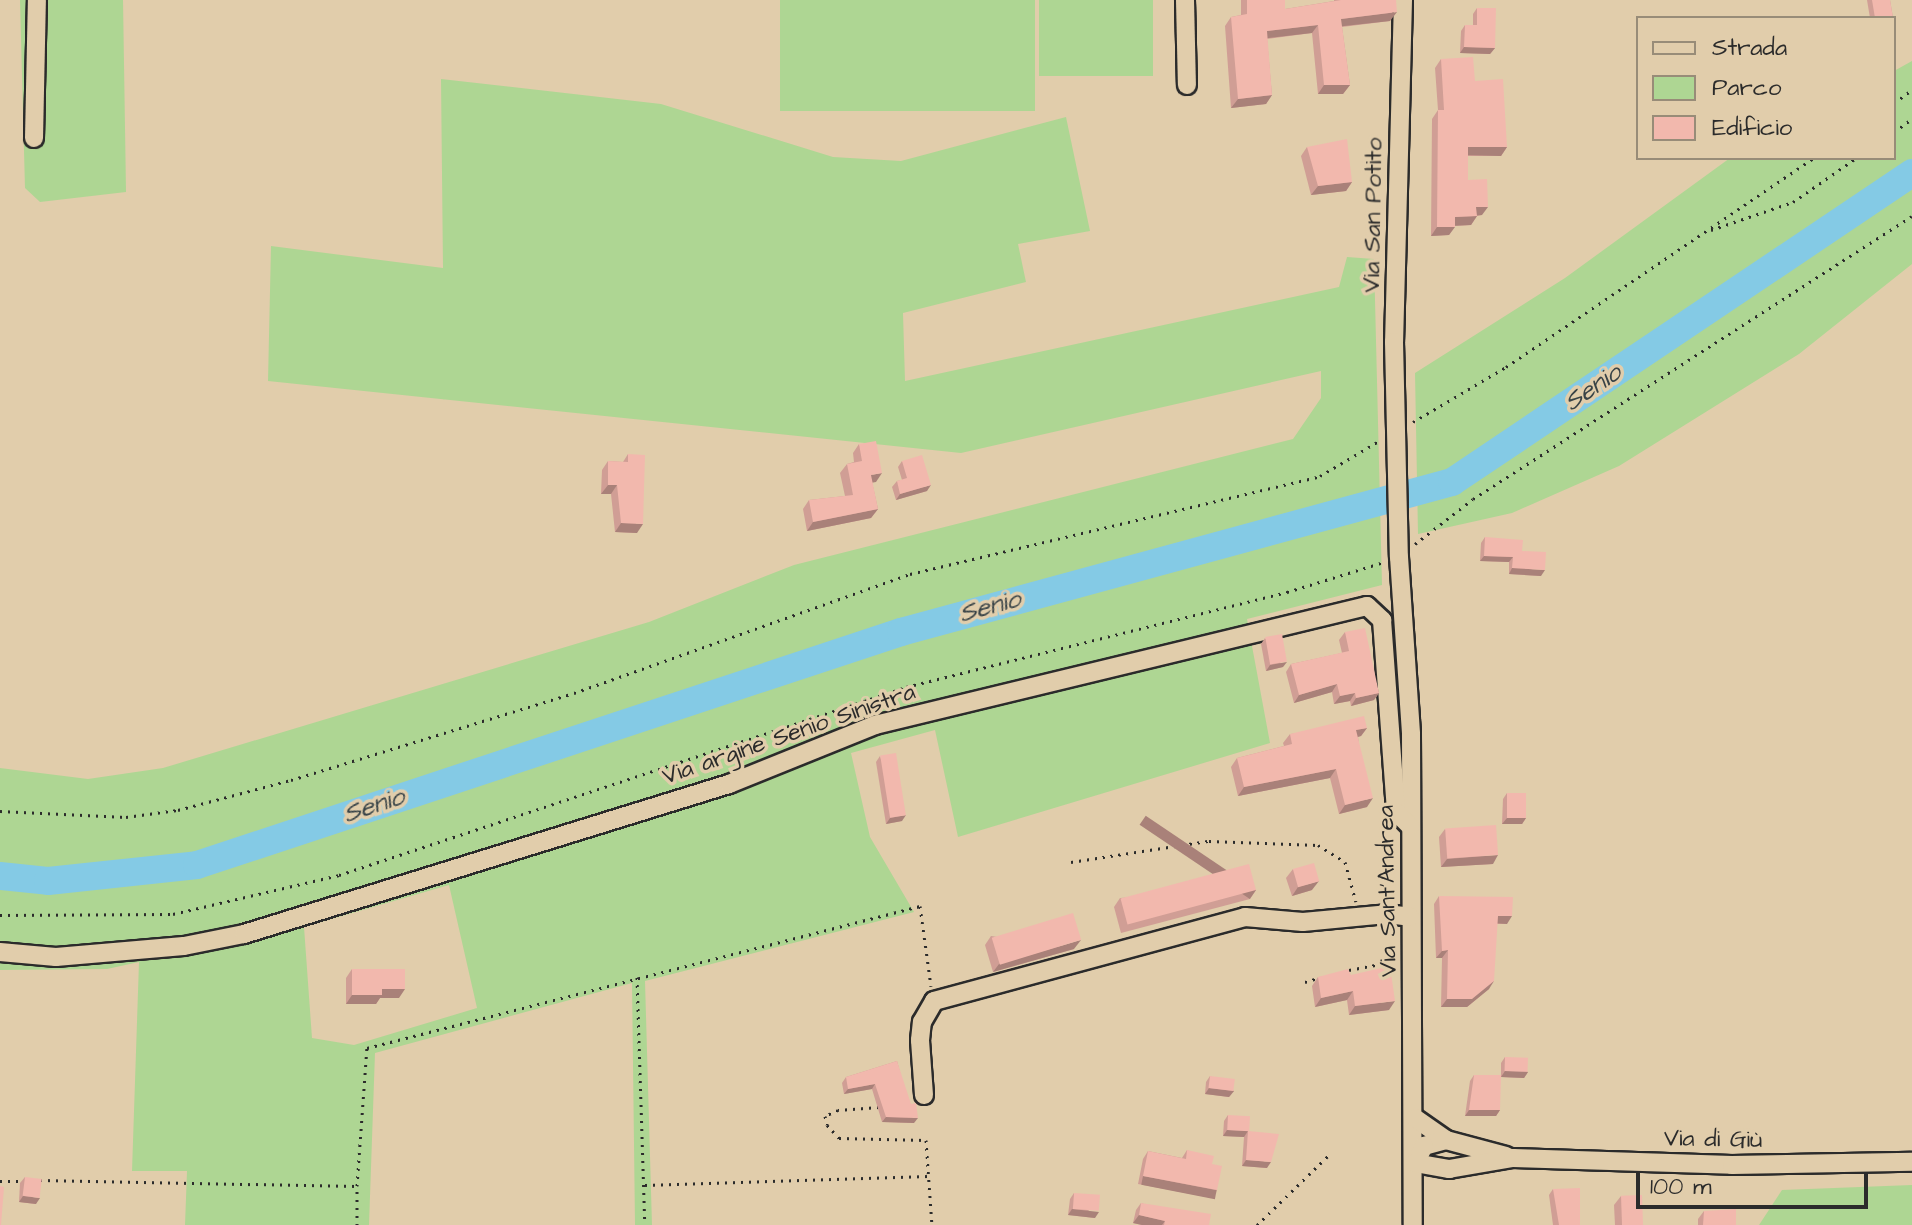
<!DOCTYPE html>
<meta charset="utf-8">
<style>
body{margin:0}
#map{position:relative;width:1912px;height:1225px;overflow:hidden;background:#e1cdab;font-family:"Architects Daughter",sans-serif}
div>[style]{position:absolute}
.green>*{inset:0;background:#aed693;transform-origin:0 0}
.river>*{height:28px;margin:-14px;padding:0 14px;transform-origin:14px;border-radius:14px;background:#84cae5}
.path>*{height:3px;margin-top:-1.5px;transform-origin:0;background:repeating-linear-gradient(90deg,#2b2b2b 0 2px,transparent 0 8px)}
.roads{filter:drop-shadow(2px 0 #2b2b2b) drop-shadow(-2px 0 #2b2b2b) drop-shadow(0 2px #2b2b2b) drop-shadow(0 -2px #2b2b2b)}
.minor>*{height:18px;margin:-9px;padding:0 9px;transform-origin:9px;border-radius:9px;background:#e1cdab}
.wall>*{inset:0;background:#d09e95}
.shaded-wall>*{inset:0;background:#a98179;transform-origin:0 0}
.building>*{inset:0;background:#f2b8ad;transform-origin:0 0}
span{translate:-50% -50%;white-space:nowrap;text-align:center;line-height:1.15;-webkit-text-stroke:7px #e1cdab;paint-order:stroke}
.street-label{font-size:24px;color:#2b2b2b}
.water-label{font-size:26px;color:#384347;font-style:italic}
.legend{position:absolute;left:1636px;top:16px;width:260px;height:144px;box-sizing:border-box;background:#e1cdab;border:2px solid #988c78;margin:0;padding:10px 14px;list-style:none;font-size:24px;color:#2b2b2b}
.legend li{display:flex;align-items:center;gap:16px;height:40px}
.legend b{width:40px;border:2px solid #988c78}
.scale{position:absolute;left:1636px;top:1173px;width:232px;height:36px;box-sizing:border-box;border:4px solid #2b2b2b;border-top:0;padding-left:10px;font-size:24px;line-height:28px;white-space:nowrap;color:#2b2b2b;-webkit-text-stroke:6px #e1cdab;paint-order:stroke}
</style>
<div id="map">
<div class="green">
<i style="clip-path:polygon(20px 0,123px 0,126px 192px,40px 202px,25px 188px)"></i>
<i style="left:780px;top:0;width:255px;height:111px"></i>
<i style="left:1039px;top:0;width:114px;height:76px"></i>
<i style="clip-path:polygon(1912px 61px,1912px 264px,1799px 354px,1619px 466px,1512px 513px,1418px 534px,1415px 373px,1565px 278px,1730px 158px,1894px 158px,1894px 71px)"></i>
<i style="clip-path:polygon(evenodd,441px 79px,661px 104px,833px 157px,901px 161px,1066px 117px,1090px 231px,1018px 244px,1026px 282px,903px 313px,905px 381px,1339px 287px,1347px 257px,1374px 259px,1382px 585px,1247px 619px,1270px 743px,958px 837px,935px 730px,851px 753px,870px 837px,914px 912px,645px 981px,652px 1225px,635px 1225px,632px 983px,375px 1053px,369px 1225px,185px 1225px,187px 1171px,132px 1171px,139px 962px,107px 969px,0 970px,0 768px,88px 779px,163px 768px,649px 622px,794px 565px,1293px 439px,1321px 398px,1321px 371px,961px 453px,268px 381px,271px 246px,443px 268px,441px 79px,449px 885px,477px 1008px,354px 1045px,312px 1038px,304px 927px,449px 885px)"></i>
<i style="clip-path:polygon(1912px 1185px,1912px 1225px,1759px 1225px,1782px 1190px)"></i>
</div>
<div class="river">
<i style="left:0;top:876px;width:48px;rotate:5.9deg"></i>
<i style="left:48px;top:881px;width:150px;rotate:-6.1deg"></i>
<i style="left:197px;top:865px;width:742px;rotate:-18.31deg"></i>
<i style="left:901px;top:632px;width:571px;rotate:-15.23deg"></i>
<i style="left:1452px;top:482px;width:554px;rotate:-33.89deg"></i>
</div>
<div class="path">
<i style="left:1894px;top:103px;width:22px;rotate:-36deg"></i>
<i style="left:1894px;top:132px;width:22px;rotate:-36deg"></i>
<i style="left:1711px;top:230px;width:87px;rotate:-18.9deg"></i>
<i style="left:1793px;top:202px;width:77px;rotate:-34.9deg"></i>
<i style="left:1413px;top:422px;width:108px;rotate:-30.6deg"></i>
<i style="left:1506px;top:367px;width:372px;rotate:-34.2deg"></i>
<i style="left:1415px;top:544px;width:73px;rotate:-37.8deg"></i>
<i style="left:1473px;top:499px;width:522px;rotate:-32.81deg"></i>
<i style="left:0;top:811px;width:126px;rotate:2.7deg"></i>
<i style="left:126px;top:817px;width:52px;rotate:-7.7deg"></i>
<i style="left:178px;top:810px;width:117px;rotate:-14.9deg"></i>
<i style="left:291px;top:780px;width:296px;rotate:-17.1deg"></i>
<i style="left:574px;top:693px;width:356px;rotate:-19.5deg"></i>
<i style="left:910px;top:574px;width:422px;rotate:-13.4deg"></i>
<i style="left:1320px;top:476px;width:69px;rotate:-30.7deg"></i>
<i style="left:1071px;top:862px;width:140px;rotate:-8.7deg"></i>
<i style="left:1209px;top:841px;width:109px;rotate:2.1deg"></i>
<i style="left:1318px;top:845px;width:32px;rotate:32deg"></i>
<i style="left:1345px;top:862px;width:41px;rotate:74.6deg"></i>
<i style="left:0;top:915px;width:173px;rotate:-0.3deg"></i>
<i style="left:173px;top:914px;width:171px;rotate:-13.2deg"></i>
<i style="left:339px;top:875px;width:597px;rotate:-18.34deg"></i>
<i style="left:906px;top:687px;width:393px;rotate:-14deg"></i>
<i style="left:1287px;top:592px;width:102px;rotate:-17.2deg"></i>
<i style="left:1349px;top:970px;width:48px;rotate:-10.8deg"></i>
<i style="left:637px;top:977px;width:248px;rotate:88.2deg"></i>
<i style="left:1305px;top:982px;width:14px;rotate:-17deg"></i>
<i style="left:879px;top:1107px;width:41px;rotate:175.8deg"></i>
<i style="left:838px;top:1110px;width:14px;rotate:155deg"></i>
<i style="left:825px;top:1116px;width:9px;rotate:77deg"></i>
<i style="left:827px;top:1125px;width:18px;rotate:47deg"></i>
<i style="left:839px;top:1138px;width:87px;rotate:1.3deg"></i>
<i style="left:926px;top:1140px;width:85px;rotate:86deg"></i>
<i style="left:40px;top:1180px;width:317px;rotate:1.1deg"></i>
<i style="left:357px;top:1186px;width:138px;rotate:-85.9deg"></i>
<i style="left:367px;top:1048px;width:571px;rotate:-14.4deg"></i>
<i style="left:920px;top:906px;width:81px;rotate:82.2deg"></i>
<i style="left:0;top:1181px;width:24px"></i>
<i style="left:645px;top:1185px;width:284px;rotate:-1.8deg"></i>
<i style="left:357px;top:1225px;width:39px;rotate:-90deg"></i>
<i style="left:1257px;top:1225px;width:102px;rotate:-44.2deg"></i>
</div>
<div class="roads">
<div class="minor">
<i style="left:1185px;top:0;width:85px;rotate:88.7deg"></i>
<i style="left:1403px;top:0;width:342px;rotate:91.5deg"></i>
<i style="left:1394px;top:342px;width:215px;rotate:88.7deg"></i>
<i style="left:1399px;top:557px;width:177px;rotate:86.1deg"></i>
<i style="left:1411px;top:734px;width:491px;rotate:89.8deg"></i>
<i style="left:34px;top:138px;width:138px;rotate:-88.8deg"></i>
<i style="left:0;top:952px;width:56px;rotate:5.1deg"></i>
<i style="left:56px;top:957px;width:128px;rotate:-4.9deg"></i>
<i style="left:184px;top:946px;width:61px;rotate:-11.3deg"></i>
<i style="left:244px;top:934px;width:508px;rotate:-17.19deg"></i>
<i style="left:729px;top:784px;width:157px;rotate:-22deg"></i>
<i style="left:875px;top:725px;width:506px;rotate:-13.6deg"></i>
<i style="left:1367px;top:606px;width:21px;rotate:43deg"></i>
<i style="left:1382px;top:620px;width:193px;rotate:85.8deg"></i>
<i style="left:1396px;top:812px;width:20px;rotate:45deg"></i>
<i style="left:924px;top:1095px;width:55px;rotate:-94.2deg"></i>
<i style="left:920px;top:1040px;width:18px;rotate:-84deg"></i>
<i style="left:922px;top:1022px;width:24px;rotate:-60deg"></i>
<i style="left:934px;top:1001px;width:322px;rotate:-15.1deg"></i>
<i style="left:1245px;top:917px;width:58px;rotate:4.9deg"></i>
<i style="left:1303px;top:922px;width:84px;rotate:-5.4deg"></i>
<i style="left:1387px;top:914px;width:23px;rotate:7deg"></i>
<i style="left:1415px;top:1118px;width:38px;rotate:35deg"></i>
<i style="left:1446px;top:1140px;width:62px;rotate:14.9deg"></i>
<i style="left:1446px;top:1140px;width:23px;rotate:165deg"></i>
<i style="left:1424px;top:1146px;width:19px;rotate:118deg"></i>
<i style="left:1415px;top:1163px;width:35px;rotate:10deg"></i>
<i style="left:1449px;top:1169px;width:65px;rotate:-9.8deg"></i>
<i style="left:1513px;top:1158px;width:219px;rotate:1.8deg"></i>
<i style="left:1732px;top:1165px;width:180px;rotate:-1deg"></i>
</div>
</div>
<div class="wall">
<i style="clip-path:polygon(1241px 0,1285px 0,1285px 9px,1334px 1px,1334px 0,1396px 0,1390px 21px,1342px 27px,1350px 85px,1343px 94px,1318px 94px,1312px 33px,1267px 39px,1272px 95px,1266px 104px,1231px 108px,1225px 26px,1231px 17px,1241px 15px)"></i>
<i style="clip-path:polygon(1867px 0,1890px 0,1893px 18px,1870px 18px)"></i>
<i style="clip-path:polygon(1477px 8px,1495px 48px,1490px 54px,1460px 53px,1461px 31px,1465px 25px,1473px 25px,1473px 14px)"></i>
<i style="clip-path:polygon(1441px 59px,1475px 81px,1507px 147px,1501px 156px,1468px 156px,1468px 180px,1482px 215px,1477px 216px,1471px 225px,1455px 226px,1449px 235px,1431px 236px,1432px 119px,1438px 110px,1435px 68px)"></i>
<i style="clip-path:polygon(1307px 147px,1352px 182px,1346px 191px,1311px 195px,1301px 156px)"></i>
<i style="clip-path:polygon(859px 444px,876px 482px,872px 482px,878px 509px,871px 518px,807px 531px,803px 509px,809px 500px,845px 496px,840px 473px,847px 464px,854px 462px,853px 453px)"></i>
<i style="clip-path:polygon(628px 454px,637px 533px,615px 532px,611px 494px,601px 494px,602px 470px,608px 461px,623px 462px)"></i>
<i style="clip-path:polygon(902px 461px,927px 491px,896px 500px,892px 487px,897px 481px,902px 480px,898px 467px)"></i>
<i style="clip-path:polygon(1485px 537px,1541px 576px,1509px 574px,1509px 562px,1480px 561px,1481px 543px)"></i>
<i style="clip-path:polygon(1345px 632px,1379px 693px,1374px 700px,1351px 706px,1350px 701px,1334px 704px,1332px 692px,1294px 703px,1286px 672px,1291px 664px,1342px 653px,1339px 640px)"></i>
<i style="clip-path:polygon(1265px 638px,1283px 667px,1266px 671px,1261px 644px)"></i>
<i style="clip-path:polygon(1367px 728px,1361px 736px,1358px 737px,1367px 807px,1339px 814px,1330px 778px,1238px 796px,1231px 767px,1237px 758px,1284px 746px,1283px 743px,1290px 734px)"></i>
<i style="clip-path:polygon(880px 756px,902px 821px,886px 824px,876px 762px)"></i>
<i style="clip-path:polygon(1507px 793px,1526px 818px,1522px 824px,1502px 824px,1503px 799px)"></i>
<i style="clip-path:polygon(1445px 829px,1493px 864px,1441px 867px,1439px 837px)"></i>
<i style="clip-path:polygon(1293px 869px,1312px 890px,1292px 896px,1286px 878px)"></i>
<i style="clip-path:polygon(1256px 890px,1250px 899px,1121px 933px,1114px 907px,1120px 898px)"></i>
<i style="clip-path:polygon(1439px 896px,1507px 924px,1497px 924px,1489px 989px,1467px 1007px,1441px 1007px,1442px 958px,1436px 958px,1434px 904px)"></i>
<i style="clip-path:polygon(991px 936px,1074px 949px,993px 972px,985px 945px)"></i>
<i style="clip-path:polygon(352px 969px,399px 998px,380px 998px,376px 1004px,346px 1004px,346px 978px)"></i>
<i style="clip-path:polygon(1351px 975px,1389px 1010px,1349px 1015px,1347px 1000px,1315px 1007px,1312px 986px,1318px 977px)"></i>
<i style="clip-path:polygon(1505px 1057px,1528px 1072px,1524px 1078px,1501px 1077px,1501px 1063px)"></i>
<i style="clip-path:polygon(897px 1061px,914px 1123px,882px 1122px,872px 1089px,844px 1094px,842px 1083px,846px 1077px)"></i>
<i style="clip-path:polygon(1474px 1075px,1500px 1110px,1496px 1116px,1465px 1116px,1470px 1081px)"></i>
<i style="clip-path:polygon(1210px 1076px,1234px 1091px,1229px 1097px,1205px 1094px,1206px 1082px)"></i>
<i style="clip-path:polygon(1228px 1115px,1248px 1131px,1267px 1168px,1242px 1166px,1244px 1137px,1223px 1136px,1224px 1121px)"></i>
<i style="clip-path:polygon(1187px 1150px,1212px 1164px,1217px 1190px,1212px 1198px,1138px 1184px,1143px 1159px,1148px 1151px,1182px 1158px)"></i>
<i style="clip-path:polygon(25px 1177px,36px 1204px,19px 1202px,20px 1183px)"></i>
<i style="clip-path:polygon(1553px 1189px,1580px 1225px,1553px 1225px,1549px 1195px)"></i>
<i style="clip-path:polygon(1074px 1193px,1095px 1218px,1068px 1215px,1070px 1199px)"></i>
<i style="clip-path:polygon(1621px 1196px,1643px 1225px,1615px 1225px,1614px 1205px)"></i>
<i style="clip-path:polygon(1141px 1203px,1209px 1225px,1142px 1225px,1133px 1223px,1136px 1210px)"></i>
<i style="clip-path:polygon(1704px 1211px,1736px 1225px,1698px 1225px,1698px 1219px)"></i>
</div>
<div class="shaded-wall">
<i style="clip-path:polygon(1397px 12px,1390px 21px,1335px 27px,1341px 19px)"></i>
<i style="clip-path:polygon(1318px 25px,1312px 33px,1260px 39px,1267px 31px)"></i>
<i style="clip-path:polygon(1464px 47px,1495px 48px,1490px 54px,1460px 53px)"></i>
<i style="clip-path:polygon(1324px 85px,1350px 85px,1343px 94px,1318px 94px)"></i>
<i style="clip-path:polygon(1272px 95px,1266px 104px,1231px 108px,1238px 99px)"></i>
<i style="clip-path:polygon(1468px 147px,1507px 147px,1501px 156px,1462px 155px)"></i>
<i style="clip-path:polygon(1352px 182px,1346px 191px,1311px 195px,1318px 186px)"></i>
<i style="clip-path:polygon(1476px 207px,1488px 207px,1482px 215px,1470px 216px)"></i>
<i style="clip-path:polygon(1477px 216px,1471px 225px,1449px 226px,1455px 217px)"></i>
<i style="clip-path:polygon(1437px 227px,1455px 227px,1449px 235px,1431px 236px)"></i>
<i style="clip-path:polygon(882px 473px,876px 482px,865px 484px,871px 475px)"></i>
<i style="clip-path:polygon(608px 485px,617px 485px,611px 494px,601px 494px)"></i>
<i style="clip-path:polygon(931px 485px,927px 491px,896px 500px,900px 494px)"></i>
<i style="clip-path:polygon(878px 509px,871px 518px,807px 531px,813px 522px)"></i>
<i style="clip-path:polygon(621px 523px,643px 524px,637px 533px,615px 532px)"></i>
<i style="clip-path:polygon(1484px 556px,1513px 557px,1509px 562px,1480px 561px)"></i>
<i style="clip-path:polygon(1512px 568px,1545px 570px,1541px 576px,1509px 574px)"></i>
<i style="clip-path:polygon(1287px 662px,1283px 667px,1266px 671px,1270px 665px)"></i>
<i style="clip-path:polygon(1337px 684px,1332px 692px,1294px 703px,1299px 695px)"></i>
<i style="clip-path:polygon(1355px 693px,1350px 701px,1334px 704px,1340px 696px)"></i>
<i style="clip-path:polygon(1379px 693px,1374px 700px,1351px 706px,1356px 698px)"></i>
<i style="clip-path:polygon(1367px 728px,1361px 736px,1350px 739px,1356px 730px)"></i>
<i style="clip-path:polygon(1336px 769px,1330px 778px,1238px 796px,1244px 787px)"></i>
<i style="clip-path:polygon(1373px 798px,1367px 807px,1339px 814px,1345px 805px)"></i>
<i style="clip-path:polygon(906px 815px,902px 821px,886px 824px,890px 818px)"></i>
<i style="clip-path:polygon(1507px 818px,1526px 818px,1522px 824px,1502px 824px)"></i>
<i style="clip-path:polygon(1498px 855px,1493px 864px,1441px 867px,1447px 859px)"></i>
<i style="clip-path:polygon(1319px 881px,1312px 890px,1292px 896px,1298px 887px)"></i>
<i style="left:1256px;top:890px;width:11px;height:133px;rotate:124deg"></i>
<i style="clip-path:polygon(1498px 916px,1512px 916px,1507px 924px,1492px 923px)"></i>
<i style="clip-path:polygon(1081px 940px,1074px 949px,993px 972px,999px 964px)"></i>
<i style="clip-path:polygon(1448px 950px,1442px 958px,1436px 958px,1442px 951px)"></i>
<i style="clip-path:polygon(1494px 981px,1489px 989px,1467px 1007px,1441px 1007px,1447px 999px)"></i>
<i style="clip-path:polygon(382px 989px,405px 989px,399px 998px,380px 998px,376px 1004px,346px 1004px,352px 995px)"></i>
<i style="clip-path:polygon(1353px 991px,1347px 1000px,1315px 1007px,1321px 998px)"></i>
<i style="clip-path:polygon(1395px 1001px,1389px 1010px,1349px 1015px,1355px 1006px)"></i>
<i style="clip-path:polygon(1505px 1071px,1528px 1072px,1524px 1078px,1501px 1077px)"></i>
<i style="clip-path:polygon(875px 1084px,872px 1089px,844px 1094px,848px 1089px)"></i>
<i style="clip-path:polygon(1209px 1088px,1234px 1091px,1229px 1097px,1205px 1094px)"></i>
<i style="clip-path:polygon(1469px 1110px,1500px 1110px,1496px 1116px,1465px 1116px)"></i>
<i style="clip-path:polygon(886px 1117px,918px 1118px,914px 1123px,882px 1122px)"></i>
<i style="clip-path:polygon(1227px 1130px,1248px 1131px,1244px 1137px,1223px 1136px)"></i>
<i style="clip-path:polygon(1246px 1160px,1271px 1162px,1267px 1168px,1242px 1166px)"></i>
<i style="left:1143px;top:1176px;width:75px;height:9px;rotate:11deg"></i>
<i style="clip-path:polygon(23px 1196px,40px 1198px,36px 1204px,19px 1202px)"></i>
<i style="clip-path:polygon(1072px 1209px,1099px 1212px,1095px 1218px,1068px 1215px)"></i>
<i style="clip-path:polygon(1139px 1215px,1165px 1221px,1162px 1225px,1142px 1225px,1133px 1223px)"></i>
</div>
<div class="building">
<i style="clip-path:polygon(1247px 0,1285px 0,1285px 9px,1341px 0,1396px 0,1397px 12px,1341px 19px,1350px 85px,1324px 85px,1318px 25px,1267px 31px,1272px 95px,1238px 99px,1231px 17px,1247px 14px)"></i>
<i style="clip-path:polygon(1872px 0,1890px 0,1893px 18px,1875px 18px)"></i>
<i style="clip-path:polygon(1477px 8px,1496px 8px,1495px 48px,1464px 47px,1465px 25px,1477px 25px)"></i>
<i style="clip-path:polygon(1473px 57px,1475px 81px,1503px 79px,1507px 147px,1468px 147px,1468px 180px,1487px 179px,1488px 207px,1476px 207px,1477px 216px,1455px 217px,1455px 227px,1437px 227px,1438px 110px,1444px 110px,1441px 59px)"></i>
<i style="clip-path:polygon(1347px 139px,1352px 182px,1318px 186px,1307px 147px)"></i>
<i style="clip-path:polygon(876px 441px,882px 473px,871px 475px,878px 509px,813px 522px,809px 500px,853px 495px,847px 464px,862px 461px,859px 444px)"></i>
<i style="clip-path:polygon(628px 454px,645px 455px,643px 524px,621px 523px,617px 485px,608px 485px,608px 461px,628px 462px)"></i>
<i style="clip-path:polygon(922px 455px,931px 485px,900px 494px,897px 481px,907px 478px,902px 461px)"></i>
<i style="clip-path:polygon(1485px 537px,1523px 540px,1522px 551px,1546px 552px,1545px 570px,1512px 568px,1513px 557px,1484px 556px)"></i>
<i style="clip-path:polygon(1365px 628px,1379px 693px,1356px 698px,1355px 693px,1340px 696px,1337px 684px,1299px 695px,1291px 664px,1349px 651px,1345px 632px)"></i>
<i style="left:1282px;top:634px;width:28px;height:17px;rotate:80deg"></i>
<i style="clip-path:polygon(1364px 716px,1367px 728px,1356px 730px,1373px 798px,1345px 805px,1336px 769px,1244px 787px,1237px 758px,1292px 744px,1290px 734px)"></i>
<i style="left:896px;top:753px;width:63px;height:16px;rotate:81deg"></i>
<i style="left:1507px;top:793px;width:19px;height:25px"></i>
<i style="left:1496px;top:825px;width:30px;height:51px;rotate:86deg"></i>
<i style="left:1314px;top:863px;width:19px;height:22px;rotate:74deg"></i>
<i style="left:1249px;top:864px;width:27px;height:133px;rotate:75deg"></i>
<i style="clip-path:polygon(1439px 896px,1513px 897px,1512px 916px,1498px 916px,1494px 981px,1472px 999px,1447px 999px,1448px 950px,1442px 951px)"></i>
<i style="left:1073px;top:913px;width:28px;height:85px;rotate:73deg"></i>
<i style="clip-path:polygon(1390px 966px,1395px 1001px,1355px 1006px,1353px 991px,1321px 998px,1318px 977px,1348px 969px,1351px 975px)"></i>
<i style="clip-path:polygon(352px 969px,405px 969px,405px 989px,382px 989px,382px 995px,352px 995px)"></i>
<i style="left:1505px;top:1057px;width:23px;height:14px;rotate:2deg"></i>
<i style="clip-path:polygon(897px 1061px,911px 1104px,916px 1103px,918px 1118px,886px 1117px,875px 1084px,848px 1089px,846px 1077px)"></i>
<i style="clip-path:polygon(1474px 1075px,1501px 1075px,1500px 1110px,1469px 1110px)"></i>
<i style="left:1210px;top:1076px;width:25px;height:12px;rotate:7deg"></i>
<i style="left:1228px;top:1115px;width:22px;height:15px;rotate:3deg"></i>
<i style="clip-path:polygon(1248px 1131px,1279px 1134px,1271px 1162px,1246px 1160px)"></i>
<i style="clip-path:polygon(1187px 1150px,1214px 1156px,1212px 1164px,1222px 1166px,1217px 1190px,1143px 1176px,1148px 1151px,1186px 1159px)"></i>
<i style="left:25px;top:1177px;width:17px;height:19px;rotate:7deg"></i>
<i style="clip-path:polygon(0 1186px,4px 1187px,1px 1225px,0 1225px)"></i>
<i style="clip-path:polygon(1580px 1188px,1580px 1225px,1559px 1225px,1553px 1189px)"></i>
<i style="left:1074px;top:1193px;width:26px;height:16px;rotate:4deg"></i>
<i style="left:1642px;top:1195px;width:30px;height:21px;rotate:88deg"></i>
<i style="clip-path:polygon(1141px 1203px,1211px 1214px,1209px 1225px,1164px 1225px,1165px 1221px,1139px 1215px)"></i>
<i style="clip-path:polygon(1736px 1209px,1736px 1225px,1703px 1225px,1704px 1211px)"></i>
</div>
<div class="street-label">
<span style="left:1374px;top:215px;rotate:-89deg">Via San Potito</span>
<span style="left:789px;top:735px;rotate:-19deg">Via argine Senio Sinistra</span>
<span style="left:1388px;top:891px;rotate:-91deg">Via Sant'Andrea</span>
<span style="left:1713px;top:1140px;rotate:1deg">Via di Giù</span>
</div>
<div class="water-label">
<span style="left:1593px;top:388px;rotate:-34deg">Senio</span>
<span style="left:990px;top:607px;rotate:-15deg">Senio</span>
<span style="left:374px;top:806px;rotate:-18deg">Senio</span>
</div>
<ul class="legend">
<li><b style="height:10px;background:#e1cdab"></b>Strada</li>
<li><b style="height:22px;background:#aed693"></b>Parco</li>
<li><b style="height:22px;background:#f2b8ad"></b>Edificio</li>
</ul>
<div class="scale">100 m</div>
</div>
